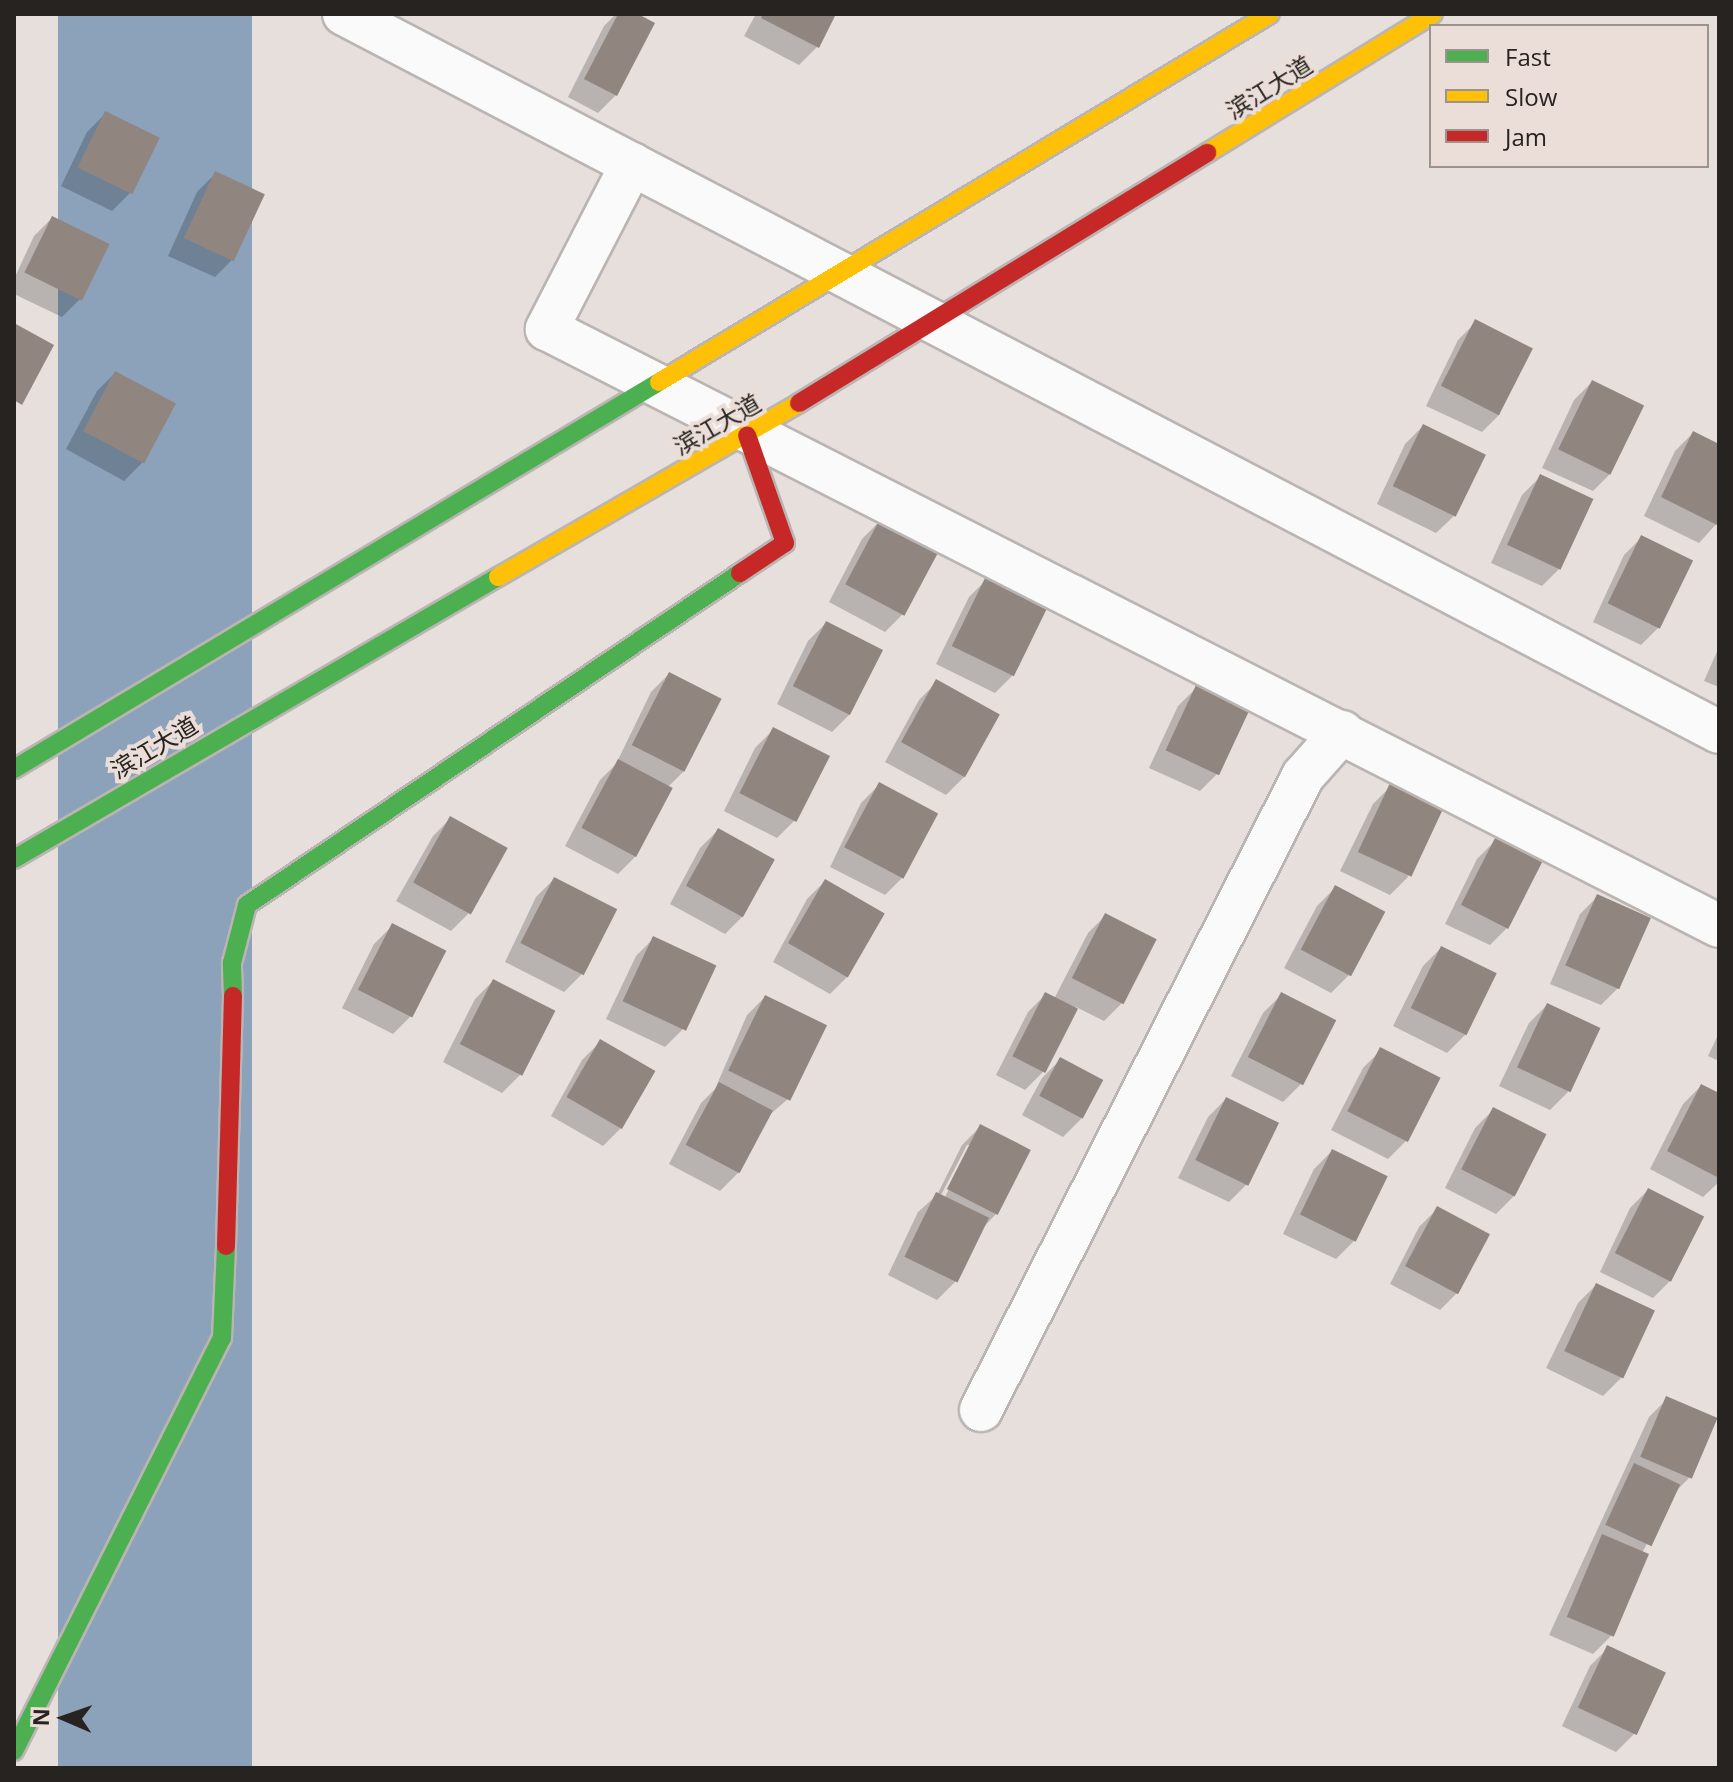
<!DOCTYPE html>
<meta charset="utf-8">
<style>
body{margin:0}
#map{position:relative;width:1733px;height:1782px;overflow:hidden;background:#e7dfdc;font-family:"Open Sans","Noto Sans SC",sans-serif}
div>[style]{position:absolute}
.water>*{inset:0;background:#8ba2ba;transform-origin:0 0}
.shadow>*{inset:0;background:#0003}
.building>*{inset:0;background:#918580;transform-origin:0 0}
.roads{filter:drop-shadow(2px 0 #bab5b2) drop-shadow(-2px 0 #bab5b2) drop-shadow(0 2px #bab5b2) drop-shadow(0 -2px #bab5b2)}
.street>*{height:42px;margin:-21px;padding:0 21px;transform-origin:21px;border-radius:21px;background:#fbfafa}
.fast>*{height:18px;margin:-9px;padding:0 9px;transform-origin:9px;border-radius:9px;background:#4caf50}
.slow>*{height:18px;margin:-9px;padding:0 9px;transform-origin:9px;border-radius:9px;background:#ffc107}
.jam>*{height:18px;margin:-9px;padding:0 9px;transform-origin:9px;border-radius:9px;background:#c62828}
span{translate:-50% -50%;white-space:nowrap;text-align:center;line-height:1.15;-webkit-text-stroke:8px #ebded8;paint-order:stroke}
.street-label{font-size:24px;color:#272320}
.frame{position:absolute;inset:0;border:16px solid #272320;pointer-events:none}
.legend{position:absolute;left:1429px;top:24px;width:280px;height:144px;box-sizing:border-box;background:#ebded8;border:2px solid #9d938e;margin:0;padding:10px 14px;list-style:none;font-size:24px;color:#272320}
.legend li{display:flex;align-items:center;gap:16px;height:40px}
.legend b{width:40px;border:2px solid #9d938e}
.north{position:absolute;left:24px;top:1678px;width:80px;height:80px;-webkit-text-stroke:6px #ebded8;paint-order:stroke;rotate:272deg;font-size:22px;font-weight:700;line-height:32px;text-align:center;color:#272320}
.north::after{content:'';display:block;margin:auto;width:28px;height:36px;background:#272320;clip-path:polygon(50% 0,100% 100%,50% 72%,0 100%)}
</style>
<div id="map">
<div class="water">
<i style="left:58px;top:14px;width:194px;height:1875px"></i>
</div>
<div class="shadow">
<i style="clip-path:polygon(616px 14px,633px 14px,616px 95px,598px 113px,568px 97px,604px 26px)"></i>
<i style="clip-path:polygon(756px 14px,834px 14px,817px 47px,799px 65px,744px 36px)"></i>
<i style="clip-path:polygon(105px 114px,130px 193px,112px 211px,61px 186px,87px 132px)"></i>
<i style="clip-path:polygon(215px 174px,233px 259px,215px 277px,168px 256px,197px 192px)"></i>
<i style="clip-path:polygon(52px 218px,107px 244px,80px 299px,62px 317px,14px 294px,14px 279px,34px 236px)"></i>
<i style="clip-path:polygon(1476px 322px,1500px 414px,1482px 432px,1426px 406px,1458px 340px)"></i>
<i style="clip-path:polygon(115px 373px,142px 463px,124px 481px,66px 449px,97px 391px)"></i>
<i style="clip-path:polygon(1592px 382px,1611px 473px,1593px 491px,1542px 468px,1574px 400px)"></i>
<i style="clip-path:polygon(1423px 426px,1455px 515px,1436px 533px,1377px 504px,1405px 444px)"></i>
<i style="clip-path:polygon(1693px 433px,1719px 446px,1719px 521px,1699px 543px,1644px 516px,1675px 451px)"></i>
<i style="clip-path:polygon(1540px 477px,1560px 568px,1542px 586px,1491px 563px,1522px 495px)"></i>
<i style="clip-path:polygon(880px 521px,903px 614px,885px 632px,829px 602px,862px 539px)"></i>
<i style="clip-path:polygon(1642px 537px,1690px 561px,1659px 627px,1641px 645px,1593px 622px,1624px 555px)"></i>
<i style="clip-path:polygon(987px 579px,1013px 675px,995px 693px,936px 664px,969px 597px)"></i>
<i style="clip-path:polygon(826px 623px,850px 714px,832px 732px,777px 704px,808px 641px)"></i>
<i style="clip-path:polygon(1719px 647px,1719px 687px,1704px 681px)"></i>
<i style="clip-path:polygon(669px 674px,684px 771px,667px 788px,636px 856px,618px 874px,565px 846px,600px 780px,616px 764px,651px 692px)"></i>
<i style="clip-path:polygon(937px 682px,964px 777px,946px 795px,885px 762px,919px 700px)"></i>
<i style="clip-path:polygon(1196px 688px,1246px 711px,1218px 773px,1200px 791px,1149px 768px,1178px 706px)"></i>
<i style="clip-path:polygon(773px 730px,827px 757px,795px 820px,777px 838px,724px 811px,755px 748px)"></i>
<i style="clip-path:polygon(879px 785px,903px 877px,885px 895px,830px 867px,861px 803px)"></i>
<i style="clip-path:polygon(1391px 786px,1408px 877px,1390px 895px,1340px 871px,1373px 804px)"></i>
<i style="clip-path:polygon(451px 818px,469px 913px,451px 931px,396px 901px,433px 836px)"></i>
<i style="clip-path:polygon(718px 830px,743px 916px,725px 934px,670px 904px,700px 848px)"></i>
<i style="clip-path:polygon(1495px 841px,1508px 927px,1490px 945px,1445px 924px,1477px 859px)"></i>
<i style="clip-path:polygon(554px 879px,582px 974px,564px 992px,505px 962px,536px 897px)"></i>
<i style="clip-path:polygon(825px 881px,848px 976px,830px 994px,773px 962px,807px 899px)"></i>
<i style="clip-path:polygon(1335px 888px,1382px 913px,1349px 975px,1331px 993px,1284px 968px,1317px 906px)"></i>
<i style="clip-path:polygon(1598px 896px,1619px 987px,1601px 1005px,1550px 984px,1580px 914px)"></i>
<i style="clip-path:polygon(1106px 915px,1122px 1003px,1104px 1021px,1076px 1007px,1043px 1072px,1025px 1090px,996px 1075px,1028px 1012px,1046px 994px,1054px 999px,1088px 933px)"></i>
<i style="clip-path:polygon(392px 926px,411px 1016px,393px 1034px,342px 1008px,374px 944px)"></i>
<i style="clip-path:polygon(654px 938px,683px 1029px,665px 1047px,606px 1019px,636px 956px)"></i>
<i style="clip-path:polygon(1441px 948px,1465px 1035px,1447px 1053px,1393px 1026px,1423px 966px)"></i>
<i style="clip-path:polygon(493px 981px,520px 1075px,502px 1093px,443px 1062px,475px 999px)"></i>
<i style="clip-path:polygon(1281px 995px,1301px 1084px,1283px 1102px,1231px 1076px,1263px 1013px)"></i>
<i style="clip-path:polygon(765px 997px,824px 1026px,788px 1099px,768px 1116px,738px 1173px,720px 1191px,669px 1164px,701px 1103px,715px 1089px,747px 1015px)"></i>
<i style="clip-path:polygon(1547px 1005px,1568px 1092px,1550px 1110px,1499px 1086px,1529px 1023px)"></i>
<i style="clip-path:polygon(1719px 1033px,1719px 1061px,1708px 1056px)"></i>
<i style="clip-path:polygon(600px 1042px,621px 1128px,603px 1146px,551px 1116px,582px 1060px)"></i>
<i style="clip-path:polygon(1381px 1050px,1406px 1141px,1388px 1159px,1331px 1130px,1363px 1068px)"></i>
<i style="clip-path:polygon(1060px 1060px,1081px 1119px,1063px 1137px,1022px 1115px,1042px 1078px)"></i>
<i style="clip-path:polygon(1701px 1086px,1719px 1096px,1719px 1182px,1703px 1197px,1650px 1169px,1683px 1104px)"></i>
<i style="clip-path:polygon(1226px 1099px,1247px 1184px,1229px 1202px,1178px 1178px,1208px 1117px)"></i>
<i style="clip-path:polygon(1493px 1110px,1514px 1196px,1496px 1214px,1445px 1188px,1475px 1128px)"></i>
<i style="clip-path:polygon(evenodd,980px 1127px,996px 1214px,981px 1230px,955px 1282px,937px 1300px,888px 1275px,918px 1212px,937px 1195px,962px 1145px,980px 1127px,967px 1145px,971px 1145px,944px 1199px,940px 1197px,967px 1145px)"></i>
<i style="clip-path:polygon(1332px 1151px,1354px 1241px,1336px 1259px,1283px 1234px,1314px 1169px)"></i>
<i style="clip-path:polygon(1648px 1190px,1671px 1280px,1653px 1298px,1600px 1272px,1630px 1208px)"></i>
<i style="clip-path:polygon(1437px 1209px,1458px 1292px,1440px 1310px,1390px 1284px,1419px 1227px)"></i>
<i style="clip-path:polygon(1596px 1285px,1621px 1378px,1603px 1396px,1546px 1368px,1578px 1303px)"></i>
<i style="clip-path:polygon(1667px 1399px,1689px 1478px,1674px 1493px,1642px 1553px,1611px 1636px,1593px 1654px,1549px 1635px,1649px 1417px)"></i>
<i style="clip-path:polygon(1608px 1648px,1634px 1734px,1616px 1752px,1562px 1726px,1590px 1666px)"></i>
</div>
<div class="building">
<i style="clip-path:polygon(618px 14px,638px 14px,655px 23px,617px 96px,584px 79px)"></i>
<i style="clip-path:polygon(763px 14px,836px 14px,819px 48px,761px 18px)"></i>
<i style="left:105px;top:111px;width:61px;height:63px;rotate:26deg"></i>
<i style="left:215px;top:171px;width:55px;height:74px;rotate:25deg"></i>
<i style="left:52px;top:216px;width:64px;height:63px;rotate:26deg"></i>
<i style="left:1475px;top:319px;width:65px;height:75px;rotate:27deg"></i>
<i style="clip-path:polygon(14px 323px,54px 345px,22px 405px,14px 400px)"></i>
<i style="left:115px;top:371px;width:69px;height:68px;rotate:28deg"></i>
<i style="left:1592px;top:380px;width:58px;height:77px;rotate:26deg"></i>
<i style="left:1423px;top:424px;width:70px;height:69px;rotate:26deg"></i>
<i style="clip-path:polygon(1693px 431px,1719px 444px,1719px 526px,1661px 497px)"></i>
<i style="left:1540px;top:474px;width:59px;height:78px;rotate:25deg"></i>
<i style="left:880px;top:519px;width:67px;height:74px;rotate:28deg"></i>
<i style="left:1641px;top:535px;width:58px;height:76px;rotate:26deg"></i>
<i style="left:986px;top:576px;width:69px;height:78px;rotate:26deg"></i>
<i style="left:826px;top:621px;width:64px;height:73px;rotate:27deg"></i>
<i style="left:669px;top:672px;width:59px;height:82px;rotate:27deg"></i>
<i style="left:936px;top:679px;width:73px;height:72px;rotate:29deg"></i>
<i style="left:1196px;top:685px;width:59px;height:72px;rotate:25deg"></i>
<i style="left:773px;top:727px;width:64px;height:74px;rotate:27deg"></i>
<i style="left:618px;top:759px;width:62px;height:78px;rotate:28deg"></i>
<i style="left:879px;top:782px;width:67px;height:74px;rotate:28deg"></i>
<i style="left:1390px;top:783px;width:59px;height:76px;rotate:25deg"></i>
<i style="left:450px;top:816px;width:66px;height:76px;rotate:29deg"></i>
<i style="left:718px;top:828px;width:65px;height:66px;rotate:29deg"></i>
<i style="left:1495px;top:838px;width:53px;height:75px;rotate:27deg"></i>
<i style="left:554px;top:877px;width:71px;height:74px;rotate:27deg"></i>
<i style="left:825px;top:879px;width:69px;height:74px;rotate:30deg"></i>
<i style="left:1335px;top:885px;width:57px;height:73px;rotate:28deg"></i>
<i style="left:1597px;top:894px;width:59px;height:78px;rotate:24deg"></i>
<i style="left:1105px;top:913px;width:58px;height:73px;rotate:27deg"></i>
<i style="left:392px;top:923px;width:61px;height:75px;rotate:27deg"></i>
<i style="left:653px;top:936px;width:70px;height:72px;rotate:25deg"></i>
<i style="left:1441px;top:946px;width:62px;height:69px;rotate:26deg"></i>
<i style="left:493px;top:979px;width:70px;height:73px;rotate:27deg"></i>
<i style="left:1045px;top:992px;width:37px;height:72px;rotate:27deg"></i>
<i style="left:1281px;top:992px;width:62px;height:73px;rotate:27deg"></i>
<i style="left:765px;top:995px;width:69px;height:84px;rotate:26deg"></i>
<i style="left:1547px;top:1003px;width:59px;height:71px;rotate:25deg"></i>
<i style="left:600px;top:1039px;width:64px;height:67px;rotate:30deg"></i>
<i style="left:1380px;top:1047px;width:68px;height:72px;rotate:27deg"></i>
<i style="left:1060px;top:1057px;width:49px;height:44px;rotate:28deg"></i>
<i style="left:719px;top:1082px;width:61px;height:71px;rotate:28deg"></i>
<i style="clip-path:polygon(1701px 1084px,1719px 1093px,1719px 1178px,1667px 1151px)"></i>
<i style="left:1226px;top:1097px;width:59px;height:70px;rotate:26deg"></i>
<i style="left:1493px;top:1107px;width:60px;height:70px;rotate:27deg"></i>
<i style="left:980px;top:1124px;width:57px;height:73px;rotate:27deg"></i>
<i style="left:1332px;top:1149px;width:62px;height:73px;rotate:26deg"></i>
<i style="left:1648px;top:1188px;width:63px;height:73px;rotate:27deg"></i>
<i style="left:936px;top:1192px;width:59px;height:72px;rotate:26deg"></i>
<i style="left:1437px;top:1206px;width:60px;height:68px;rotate:28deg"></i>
<i style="left:1596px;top:1283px;width:65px;height:75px;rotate:25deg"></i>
<i style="left:1666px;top:1396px;width:56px;height:66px;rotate:23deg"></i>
<i style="left:1634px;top:1463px;width:51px;height:68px;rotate:25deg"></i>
<i style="left:1602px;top:1534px;width:51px;height:90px;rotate:23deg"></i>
<i style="left:1607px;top:1645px;width:65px;height:69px;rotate:25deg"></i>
</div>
<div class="roads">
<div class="street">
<i style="left:344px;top:14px;width:1551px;rotate:27.57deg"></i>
<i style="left:632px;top:164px;width:186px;rotate:117.3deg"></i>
<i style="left:547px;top:329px;width:1315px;rotate:26.99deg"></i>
<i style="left:981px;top:1410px;width:711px;rotate:-63.07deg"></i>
<i style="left:1303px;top:776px;width:59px;rotate:-48.4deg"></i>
</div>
<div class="fast">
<i style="left:14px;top:769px;width:752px;rotate:-30.96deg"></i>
<i style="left:14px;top:859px;width:560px;rotate:-30.23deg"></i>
<i style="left:233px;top:996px;width:33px;rotate:-92deg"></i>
<i style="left:232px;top:963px;width:60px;rotate:-75.5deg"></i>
<i style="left:247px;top:905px;width:594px;rotate:-33.96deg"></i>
<i style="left:14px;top:1751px;width:462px;rotate:-63.3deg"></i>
<i style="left:222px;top:1338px;width:92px;rotate:-87.5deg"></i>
</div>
<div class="slow">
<i style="left:1207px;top:153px;width:265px;rotate:-31.6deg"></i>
<i style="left:659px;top:382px;width:713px;rotate:-31.06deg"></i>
<i style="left:498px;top:577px;width:348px;rotate:-30deg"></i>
</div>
<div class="jam">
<i style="left:799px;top:403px;width:479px;rotate:-31.5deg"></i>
<i style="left:740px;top:573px;width:54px;rotate:-33.7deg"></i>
<i style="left:785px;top:543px;width:114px;rotate:-109.4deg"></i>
<i style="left:226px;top:1246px;width:250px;rotate:-88.4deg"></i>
</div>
</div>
<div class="street-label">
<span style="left:1269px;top:87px;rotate:-32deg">滨江大道</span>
<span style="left:717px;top:424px;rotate:-30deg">滨江大道</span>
<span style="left:154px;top:747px;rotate:-31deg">滨江大道</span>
</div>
<div class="frame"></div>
<ul class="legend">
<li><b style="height:10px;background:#4caf50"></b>Fast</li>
<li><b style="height:10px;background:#ffc107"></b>Slow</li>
<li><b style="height:10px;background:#c62828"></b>Jam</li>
</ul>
<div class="north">N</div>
</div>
